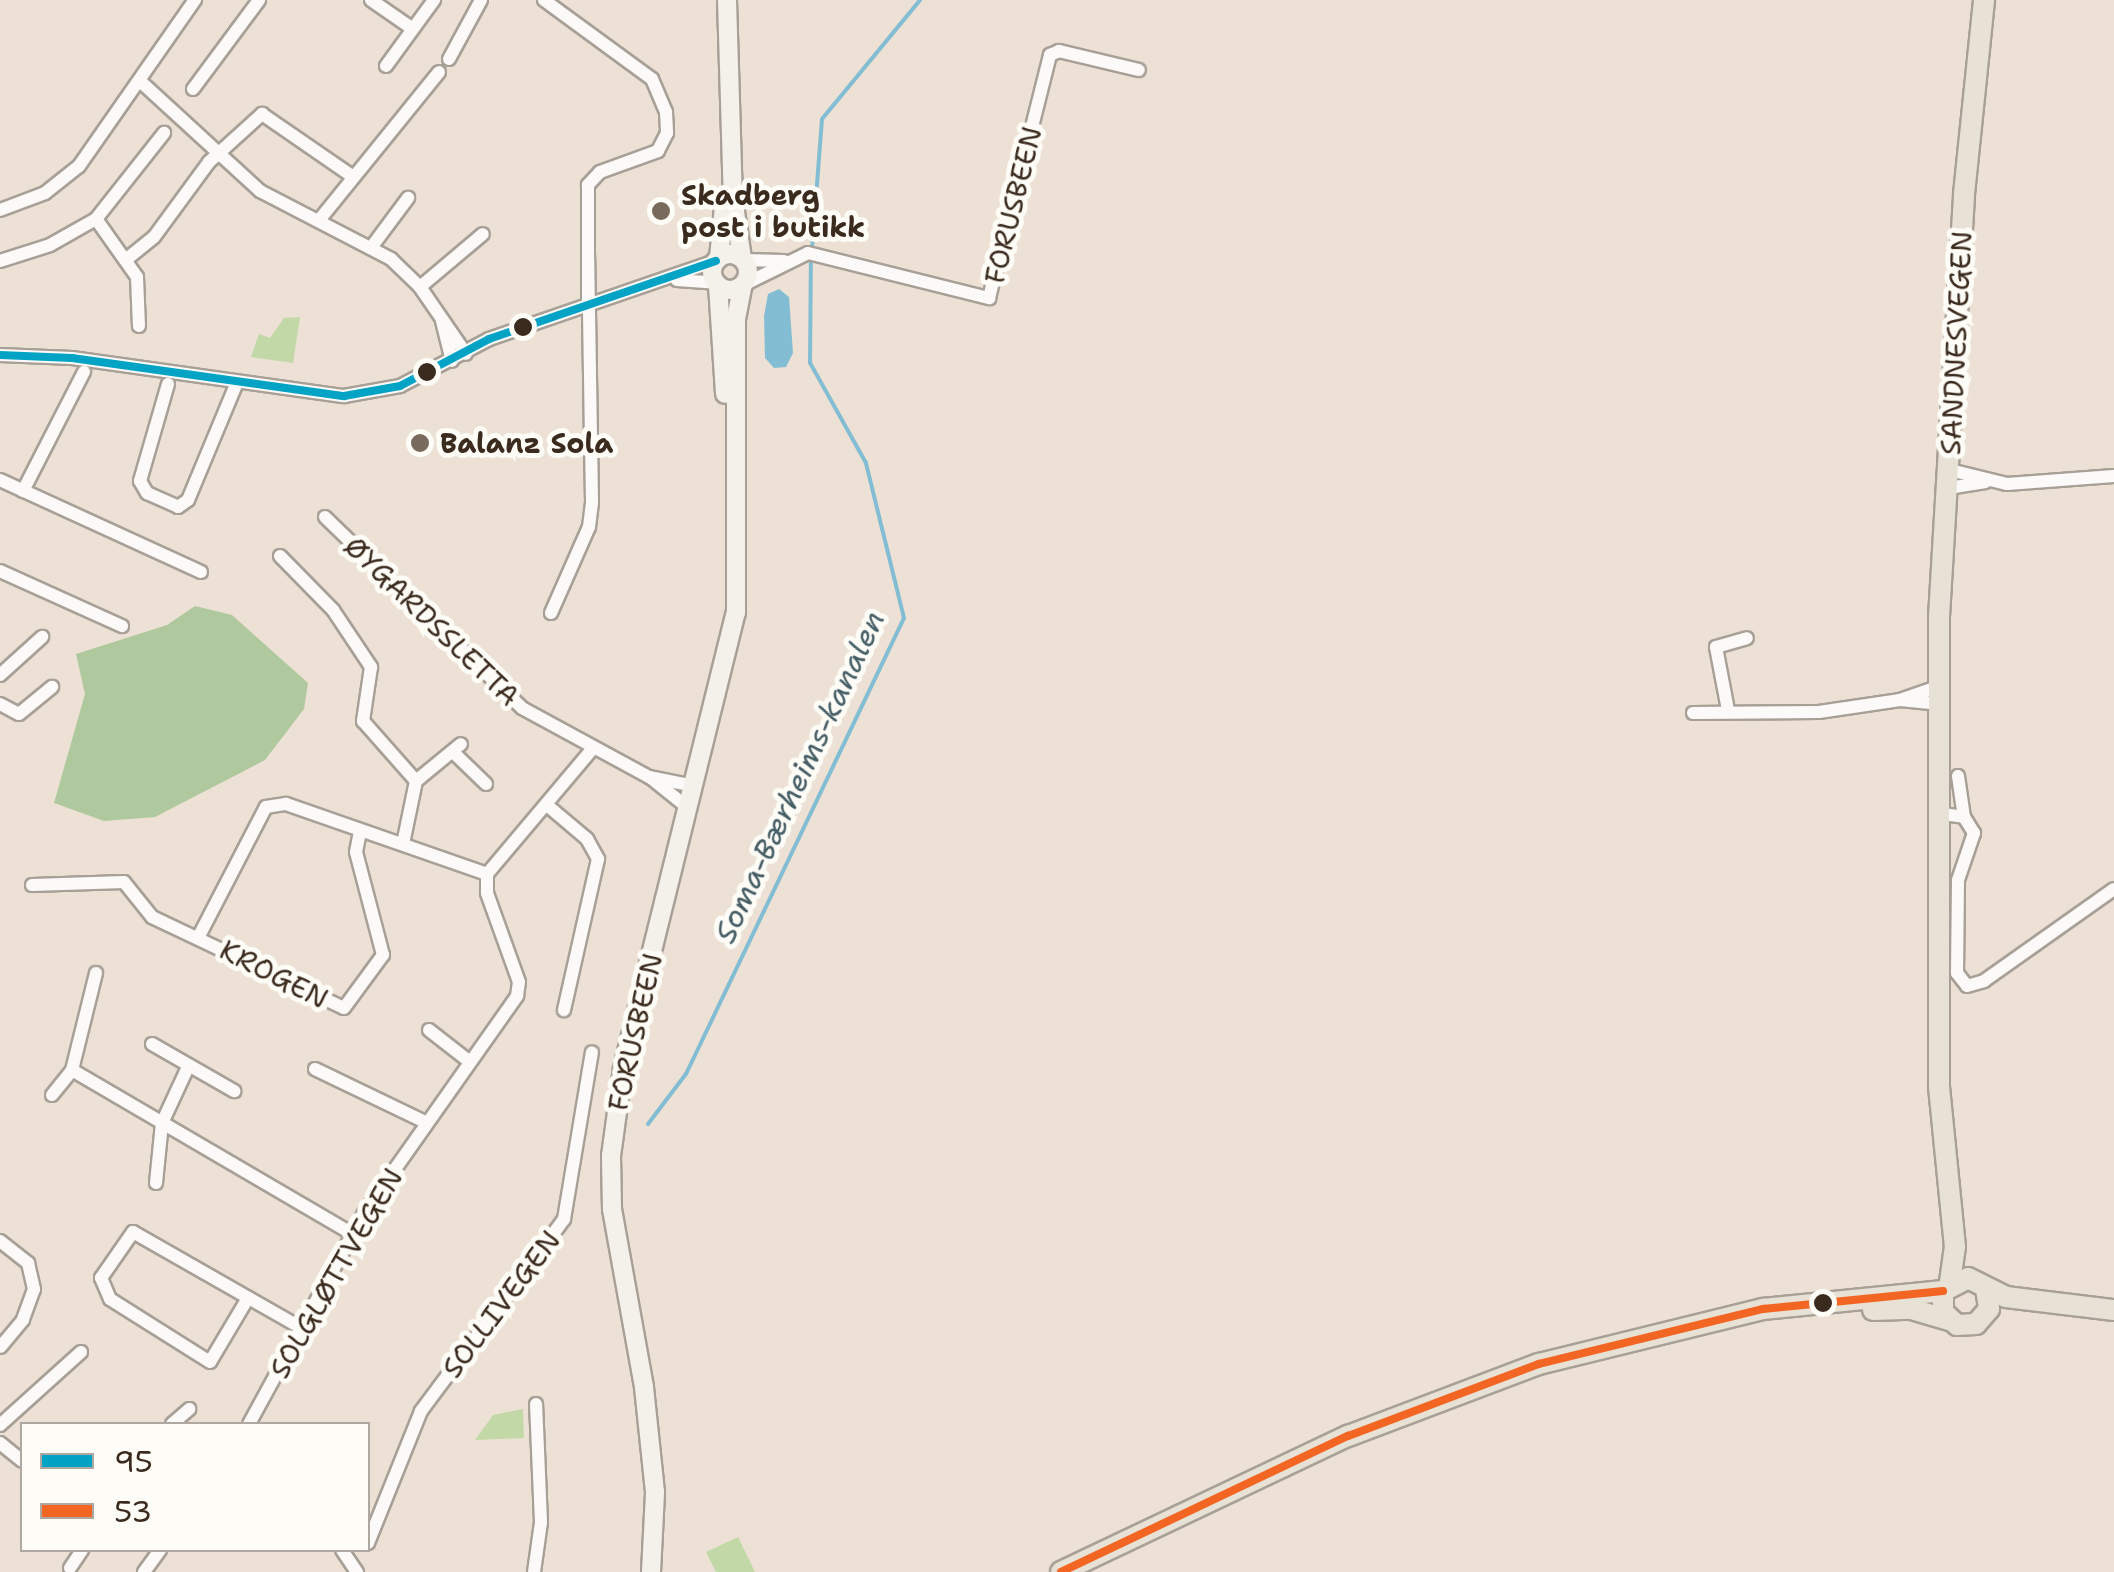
<!DOCTYPE html>
<meta charset="utf-8">
<style>
body{margin:0}
#map{position:relative;width:2114px;height:1572px;overflow:hidden;background:#ece1d4;font-family:"Shantell Sans",sans-serif}
div>[style]{position:absolute}
.green>*{inset:0;background:#c2d9a7}
.forest>*{inset:0;background:#b0c89d}
.water>*{inset:0;background:#83bdd3}
.stream>*{height:4px;margin:-2px;padding:0 2px;transform-origin:2px;border-radius:2px;background:#83bdd3}
.roads{filter:drop-shadow(2px 0 #a8a097) drop-shadow(-2px 0 #a8a097) drop-shadow(0 2px #a8a097) drop-shadow(0 -2px #a8a097)}
.street>*{height:12px;margin:-6px;padding:0 6px;transform-origin:6px;border-radius:6px;background:#fcfaf9}
.secondary>*{height:18px;margin:-9px;padding:0 9px;transform-origin:9px;border-radius:9px;background:#f4f0ea}
.secondary>.ring{margin:-9px;padding:0;box-sizing:content-box;background:none;border:18px solid #f4f0ea;border-radius:50%}
.primary>*{height:20px;margin:-10px;padding:0 10px;transform-origin:10px;border-radius:10px;background:#e8e1d5}
.bus-1>*{height:8px;margin:-4px;padding:0 4px;transform-origin:4px;border-radius:4px;background:#03a3c5}
.bus-2>*{height:8px;margin:-4px;padding:0 4px;transform-origin:4px;border-radius:4px;background:#f26522}
.dots>*{width:28px;height:28px;translate:-50% -50%;box-sizing:border-box;border:5px solid #fdfcf7;border-radius:50%}
span{translate:-50% -50%;white-space:nowrap;text-align:center;line-height:1.15;-webkit-text-stroke:10px #fdfcf7;paint-order:stroke}
.poi-label{font-size:28px;color:#3b2a1e;font-weight:700}
.left{translate:0 -50%;text-align:left}
.street-label{font-size:28px;color:#3b2a1e}
.water-label{font-size:30px;color:#465e66;font-style:italic}
.legend{position:absolute;left:20px;top:1422px;width:350px;height:130px;box-sizing:border-box;background:#fdfcf7;border:2px solid #afa8a0;margin:0;padding:12px 18px;list-style:none;font-size:30px;color:#3b2a1e}
.legend li{display:flex;align-items:center;gap:20px;height:50px}
.legend b{width:50px;border:2px solid #afa8a0}
</style>
<div id="map">
<div class="green">
<i style="clip-path:polygon(300px 317px,293px 363px,251px 357px,259px 334px,270px 338px,284px 318px)"></i>
<i style="clip-path:polygon(523px 1409px,524px 1438px,475px 1440px,493px 1415px)"></i>
<i style="clip-path:polygon(738px 1537px,755px 1572px,716px 1572px,706px 1552px)"></i>
</div>
<div class="forest">
<i style="clip-path:polygon(195px 606px,232px 615px,308px 683px,304px 709px,265px 760px,155px 817px,104px 821px,54px 803px,85px 694px,76px 654px,167px 625px)"></i>
</div>
<div class="water">
<i style="clip-path:polygon(779px 289px,789px 297px,793px 353px,786px 367px,774px 368px,765px 358px,764px 316px,768px 294px)"></i>
</div>
<div class="stream">
<i style="left:812px;top:249px;width:130px;rotate:-85.6deg"></i>
<i style="left:822px;top:119px;width:154px;rotate:-50.5deg"></i>
<i style="left:648px;top:1124px;width:63px;rotate:-52.8deg"></i>
<i style="left:686px;top:1074px;width:505px;rotate:-64.45deg"></i>
<i style="left:904px;top:618px;width:160px;rotate:-103.8deg"></i>
<i style="left:866px;top:463px;width:115px;rotate:-119.2deg"></i>
<i style="left:810px;top:363px;width:105px;rotate:-89.5deg"></i>
</div>
<div class="roads">
<div class="street">
<i style="left:371px;top:0;width:47px;rotate:34.7deg"></i>
<i style="left:544px;top:0;width:134px;rotate:36.2deg"></i>
<i style="left:652px;top:79px;width:36px;rotate:67deg"></i>
<i style="left:666px;top:112px;width:21px;rotate:87deg"></i>
<i style="left:667px;top:133px;width:20px;rotate:117deg"></i>
<i style="left:658px;top:151px;width:62px;rotate:160.1deg"></i>
<i style="left:600px;top:172px;width:18px;rotate:133deg"></i>
<i style="left:588px;top:185px;width:116px;rotate:90deg"></i>
<i style="left:449px;top:59px;width:67px;rotate:-61.5deg"></i>
<i style="left:386px;top:66px;width:82px;rotate:-54deg"></i>
<i style="left:140px;top:81px;width:163px;rotate:42.5deg"></i>
<i style="left:260px;top:191px;width:148px;rotate:27.4deg"></i>
<i style="left:391px;top:259px;width:40px;rotate:44deg"></i>
<i style="left:420px;top:287px;width:81px;rotate:55.5deg"></i>
<i style="left:193px;top:89px;width:111px;rotate:-53.4deg"></i>
<i style="left:0;top:210px;width:48px;rotate:-20.7deg"></i>
<i style="left:45px;top:193px;width:43px;rotate:-38.5deg"></i>
<i style="left:79px;top:166px;width:203px;rotate:-55.1deg"></i>
<i style="left:96px;top:219px;width:71px;rotate:54.7deg"></i>
<i style="left:137px;top:277px;width:49px;rotate:87.7deg"></i>
<i style="left:320px;top:219px;width:189px;rotate:-51deg"></i>
<i style="left:373px;top:245px;width:59px;rotate:-53.3deg"></i>
<i style="left:128px;top:258px;width:33px;rotate:-39deg"></i>
<i style="left:154px;top:237px;width:93px;rotate:-53.7deg"></i>
<i style="left:209px;top:162px;width:72px;rotate:-42.2deg"></i>
<i style="left:262px;top:114px;width:109px;rotate:34.6deg"></i>
<i style="left:744px;top:260px;width:40px;rotate:1.4deg"></i>
<i style="left:0;top:261px;width:52px;rotate:-17.7deg"></i>
<i style="left:50px;top:245px;width:53px;rotate:-29.5deg"></i>
<i style="left:96px;top:219px;width:110px;rotate:-51.7deg"></i>
<i style="left:677px;top:280px;width:39px;rotate:4deg"></i>
<i style="left:745px;top:284px;width:70px;rotate:-26.2deg"></i>
<i style="left:808px;top:253px;width:187px;rotate:14deg"></i>
<i style="left:989px;top:298px;width:251px;rotate:-75.9deg"></i>
<i style="left:1050px;top:55px;width:10px;rotate:-24deg"></i>
<i style="left:1059px;top:51px;width:82px;rotate:13.4deg"></i>
<i style="left:420px;top:287px;width:82px;rotate:-40.1deg"></i>
<i style="left:442px;top:321px;width:41px;rotate:76deg"></i>
<i style="left:0;top:355px;width:72px;rotate:2.4deg"></i>
<i style="left:72px;top:358px;width:275px;rotate:8deg"></i>
<i style="left:344px;top:396px;width:57px;rotate:-10.1deg"></i>
<i style="left:400px;top:386px;width:101px;rotate:-27.8deg"></i>
<i style="left:489px;top:339px;width:240px;rotate:-19deg"></i>
<i style="left:168px;top:384px;width:101px;rotate:106.1deg"></i>
<i style="left:140px;top:481px;width:14px;rotate:60deg"></i>
<i style="left:147px;top:493px;width:34px;rotate:24deg"></i>
<i style="left:178px;top:507px;width:12px;rotate:-35deg"></i>
<i style="left:188px;top:500px;width:128px;rotate:-67.4deg"></i>
<i style="left:1950px;top:470px;width:59px;rotate:13.8deg"></i>
<i style="left:2007px;top:484px;width:107px;rotate:-4.3deg"></i>
<i style="left:0;top:480px;width:221px;rotate:24.6deg"></i>
<i style="left:1948px;top:488px;width:38px;rotate:-9deg"></i>
<i style="left:23px;top:491px;width:134px;rotate:-62.9deg"></i>
<i style="left:325px;top:517px;width:274px;rotate:44.1deg"></i>
<i style="left:522px;top:708px;width:145px;rotate:28.5deg"></i>
<i style="left:649px;top:777px;width:47px;rotate:11.1deg"></i>
<i style="left:280px;top:556px;width:76px;rotate:45.5deg"></i>
<i style="left:333px;top:610px;width:69px;rotate:56.3deg"></i>
<i style="left:371px;top:667px;width:55px;rotate:98.4deg"></i>
<i style="left:363px;top:721px;width:80px;rotate:48.5deg"></i>
<i style="left:416px;top:781px;width:64px;rotate:101.7deg"></i>
<i style="left:0;top:571px;width:134px;rotate:24.3deg"></i>
<i style="left:551px;top:613px;width:94px;rotate:-66.2deg"></i>
<i style="left:589px;top:527px;width:25px;rotate:-83deg"></i>
<i style="left:592px;top:502px;width:245px;rotate:-90.9deg"></i>
<i style="left:0;top:675px;width:57px;rotate:-42.1deg"></i>
<i style="left:1900px;top:700px;width:41px;rotate:5.6deg"></i>
<i style="left:0;top:704px;width:21px;rotate:28deg"></i>
<i style="left:19px;top:714px;width:43px;rotate:-39.3deg"></i>
<i style="left:1728px;top:710px;width:64px;rotate:-100.8deg"></i>
<i style="left:1716px;top:647px;width:32px;rotate:-16deg"></i>
<i style="left:1693px;top:713px;width:126px;rotate:-0.5deg"></i>
<i style="left:1819px;top:712px;width:82px;rotate:-8.4deg"></i>
<i style="left:1900px;top:700px;width:42px;rotate:-19.3deg"></i>
<i style="left:453px;top:752px;width:46px;rotate:44.1deg"></i>
<i style="left:1958px;top:776px;width:41px;rotate:81.7deg"></i>
<i style="left:651px;top:778px;width:48px;rotate:39deg"></i>
<i style="left:416px;top:781px;width:58px;rotate:-39.4deg"></i>
<i style="left:548px;top:806px;width:51px;rotate:40.2deg"></i>
<i style="left:587px;top:839px;width:23px;rotate:61deg"></i>
<i style="left:598px;top:859px;width:155px;rotate:102.7deg"></i>
<i style="left:1943px;top:814px;width:21px;rotate:8deg"></i>
<i style="left:1964px;top:817px;width:19px;rotate:58deg"></i>
<i style="left:1974px;top:833px;width:50px;rotate:108.8deg"></i>
<i style="left:1958px;top:880px;width:93px;rotate:90.6deg"></i>
<i style="left:1957px;top:973px;width:16px;rotate:52deg"></i>
<i style="left:1967px;top:986px;width:18px;rotate:-16deg"></i>
<i style="left:1984px;top:981px;width:159px;rotate:-35.3deg"></i>
<i style="left:32px;top:885px;width:92px;rotate:-1.9deg"></i>
<i style="left:124px;top:882px;width:45px;rotate:51.3deg"></i>
<i style="left:152px;top:917px;width:212px;rotate:25.4deg"></i>
<i style="left:344px;top:1008px;width:66px;rotate:-53.7deg"></i>
<i style="left:383px;top:955px;width:106px;rotate:-104.7deg"></i>
<i style="left:356px;top:852px;width:21px;rotate:-79deg"></i>
<i style="left:199px;top:936px;width:145px;rotate:-62.6deg"></i>
<i style="left:266px;top:807px;width:20px;rotate:-9deg"></i>
<i style="left:286px;top:804px;width:213px;rotate:19.2deg"></i>
<i style="left:429px;top:1030px;width:52px;rotate:38deg"></i>
<i style="left:152px;top:1044px;width:95px;rotate:29.8deg"></i>
<i style="left:315px;top:1069px;width:122px;rotate:25.7deg"></i>
<i style="left:72px;top:1070px;width:323px;rotate:30.3deg"></i>
<i style="left:52px;top:1095px;width:32px;rotate:-51deg"></i>
<i style="left:72px;top:1070px;width:100px;rotate:-76.1deg"></i>
<i style="left:156px;top:1183px;width:60px;rotate:-84.3deg"></i>
<i style="left:162px;top:1123px;width:62px;rotate:-65.1deg"></i>
<i style="left:0;top:1241px;width:36px;rotate:38deg"></i>
<i style="left:28px;top:1263px;width:27px;rotate:77deg"></i>
<i style="left:34px;top:1289px;width:33px;rotate:110deg"></i>
<i style="left:23px;top:1320px;width:35px;rotate:130deg"></i>
<i style="left:248px;top:1298px;width:74px;rotate:120.7deg"></i>
<i style="left:210px;top:1362px;width:118px;rotate:-147.8deg"></i>
<i style="left:110px;top:1299px;width:23px;rotate:-113deg"></i>
<i style="left:101px;top:1278px;width:56px;rotate:-55.2deg"></i>
<i style="left:133px;top:1232px;width:193px;rotate:29.7deg"></i>
<i style="left:172px;top:1424px;width:23px;rotate:-41deg"></i>
<i style="left:249px;top:1424px;width:240px;rotate:-61.4deg"></i>
<i style="left:364px;top:1213px;width:266px;rotate:-54.8deg"></i>
<i style="left:517px;top:996px;width:14px;rotate:-82deg"></i>
<i style="left:519px;top:982px;width:95px;rotate:-109.8deg"></i>
<i style="left:487px;top:893px;width:19px;rotate:-90deg"></i>
<i style="left:487px;top:874px;width:165px;rotate:-49.9deg"></i>
<i style="left:0;top:1425px;width:109px;rotate:-42deg"></i>
<i style="left:0;top:1443px;width:28px;rotate:39deg"></i>
<i style="left:368px;top:1543px;width:142px;rotate:-68.1deg"></i>
<i style="left:421px;top:1411px;width:239px;rotate:-53.3deg"></i>
<i style="left:564px;top:1219px;width:169px;rotate:-80.5deg"></i>
<i style="left:342px;top:1550px;width:27px;rotate:56deg"></i>
<i style="left:70px;top:1568px;width:22px;rotate:-56deg"></i>
<i style="left:144px;top:1572px;width:27px;rotate:-54deg"></i>
<i style="left:534px;top:1572px;width:50px;rotate:-82deg"></i>
<i style="left:541px;top:1522px;width:118px;rotate:-92.4deg"></i>
</div>
<div class="secondary">
<i style="left:727px;top:0;width:198px;rotate:88.3deg"></i>
<i style="left:733px;top:198px;width:61px;rotate:81.5deg"></i>
<i class="ring" style="left:712px;top:254px;width:18px;height:18px"></i>
<i style="left:719px;top:258px;width:52px;rotate:-84.5deg"></i>
<i style="left:718px;top:285px;width:109px;rotate:86.3deg"></i>
<i style="left:651px;top:1572px;width:80px;rotate:-87.1deg"></i>
<i style="left:655px;top:1492px;width:106px;rotate:-96deg"></i>
<i style="left:644px;top:1387px;width:181px;rotate:-100.2deg"></i>
<i style="left:612px;top:1209px;width:53px;rotate:-91.1deg"></i>
<i style="left:611px;top:1156px;width:89px;rotate:-82.2deg"></i>
<i style="left:623px;top:1068px;width:469px;rotate:-76.1deg"></i>
<i style="left:736px;top:613px;width:294px;rotate:-90deg"></i>
<i style="left:736px;top:319px;width:33px;rotate:-79deg"></i>
</div>
<div class="primary">
<i style="left:1950px;top:1282px;width:35px;rotate:-82deg"></i>
<i style="left:1955px;top:1247px;width:162px;rotate:-95.7deg"></i>
<i style="left:1939px;top:1086px;width:469px;rotate:-90deg"></i>
<i style="left:1939px;top:617px;width:424px;rotate:-86.6deg"></i>
<i style="left:1964px;top:194px;width:195px;rotate:-84.1deg"></i>
<i style="left:1986px;top:1289px;width:20px;rotate:81deg"></i>
<i style="left:1989px;top:1309px;width:20px;rotate:131deg"></i>
<i style="left:1976px;top:1324px;width:19px;rotate:177deg"></i>
<i style="left:1957px;top:1325px;width:19px;rotate:-137deg"></i>
<i style="left:1943px;top:1312px;width:21px;rotate:-90deg"></i>
<i style="left:1943px;top:1291px;width:28px;rotate:-27deg"></i>
<i style="left:1968px;top:1278px;width:42px;rotate:26.6deg"></i>
<i style="left:2006px;top:1297px;width:109px;rotate:6.9deg"></i>
<i style="left:1873px;top:1310px;width:38px;rotate:-2deg"></i>
<i style="left:1911px;top:1309px;width:40px;rotate:16deg"></i>
<i style="left:1061px;top:1572px;width:318px;rotate:-25.4deg"></i>
<i style="left:1348px;top:1436px;width:204px;rotate:-20.7deg"></i>
<i style="left:1539px;top:1364px;width:231px;rotate:-13.8deg"></i>
<i style="left:1763px;top:1309px;width:181px;rotate:-5.7deg"></i>
</div>
</div>
<div class="bus-1">
<i style="left:0;top:355px;width:72px;rotate:2.4deg"></i>
<i style="left:72px;top:358px;width:275px;rotate:8deg"></i>
<i style="left:344px;top:396px;width:57px;rotate:-10.1deg"></i>
<i style="left:400px;top:386px;width:101px;rotate:-27.8deg"></i>
<i style="left:489px;top:339px;width:240px;rotate:-19deg"></i>
</div>
<div class="bus-2">
<i style="left:1061px;top:1572px;width:318px;rotate:-25.4deg"></i>
<i style="left:1348px;top:1436px;width:204px;rotate:-20.7deg"></i>
<i style="left:1539px;top:1364px;width:231px;rotate:-13.8deg"></i>
<i style="left:1763px;top:1309px;width:181px;rotate:-5.7deg"></i>
</div>
<div class="dots">
<i style="left:661px;top:211px;background:#796a5e"></i>
<i style="left:523px;top:327px;background:#3b2a1e"></i>
<i style="left:427px;top:372px;background:#3b2a1e"></i>
<i style="left:420px;top:443px;background:#796a5e"></i>
<i style="left:1823px;top:1303px;background:#3b2a1e"></i>
</div>
<div class="poi-label">
<span class="left" style="left:681px;top:211px">Skadberg<br>post i butikk</span>
<span class="left" style="left:440px;top:443px">Balanz Sola</span>
</div>
<div class="street-label">
<span style="left:1013px;top:205px;rotate:-76deg">FORUSBEEN</span>
<span style="left:1956px;top:343px;rotate:-87deg">SANDNESVEGEN</span>
<span style="left:432px;top:621px;rotate:44deg">ØYGARDSSLETTA</span>
<span style="left:274px;top:974px;rotate:27deg">KROGEN</span>
<span style="left:635px;top:1032px;rotate:-77deg">FORUSBEEN</span>
<span style="left:336px;top:1273px;rotate:-60deg">SOLGLØTTVEGEN</span>
<span style="left:501px;top:1304px;rotate:-53deg">SOLLIVEGEN</span>
</div>
<div class="water-label">
<span style="left:800px;top:777px;rotate:-65deg">Soma-Bærheims-kanalen</span>
</div>
<ul class="legend">
<li><b style="height:12px;background:#03a3c5"></b>95</li>
<li><b style="height:12px;background:#f26522"></b>53</li>
</ul>
</div>
